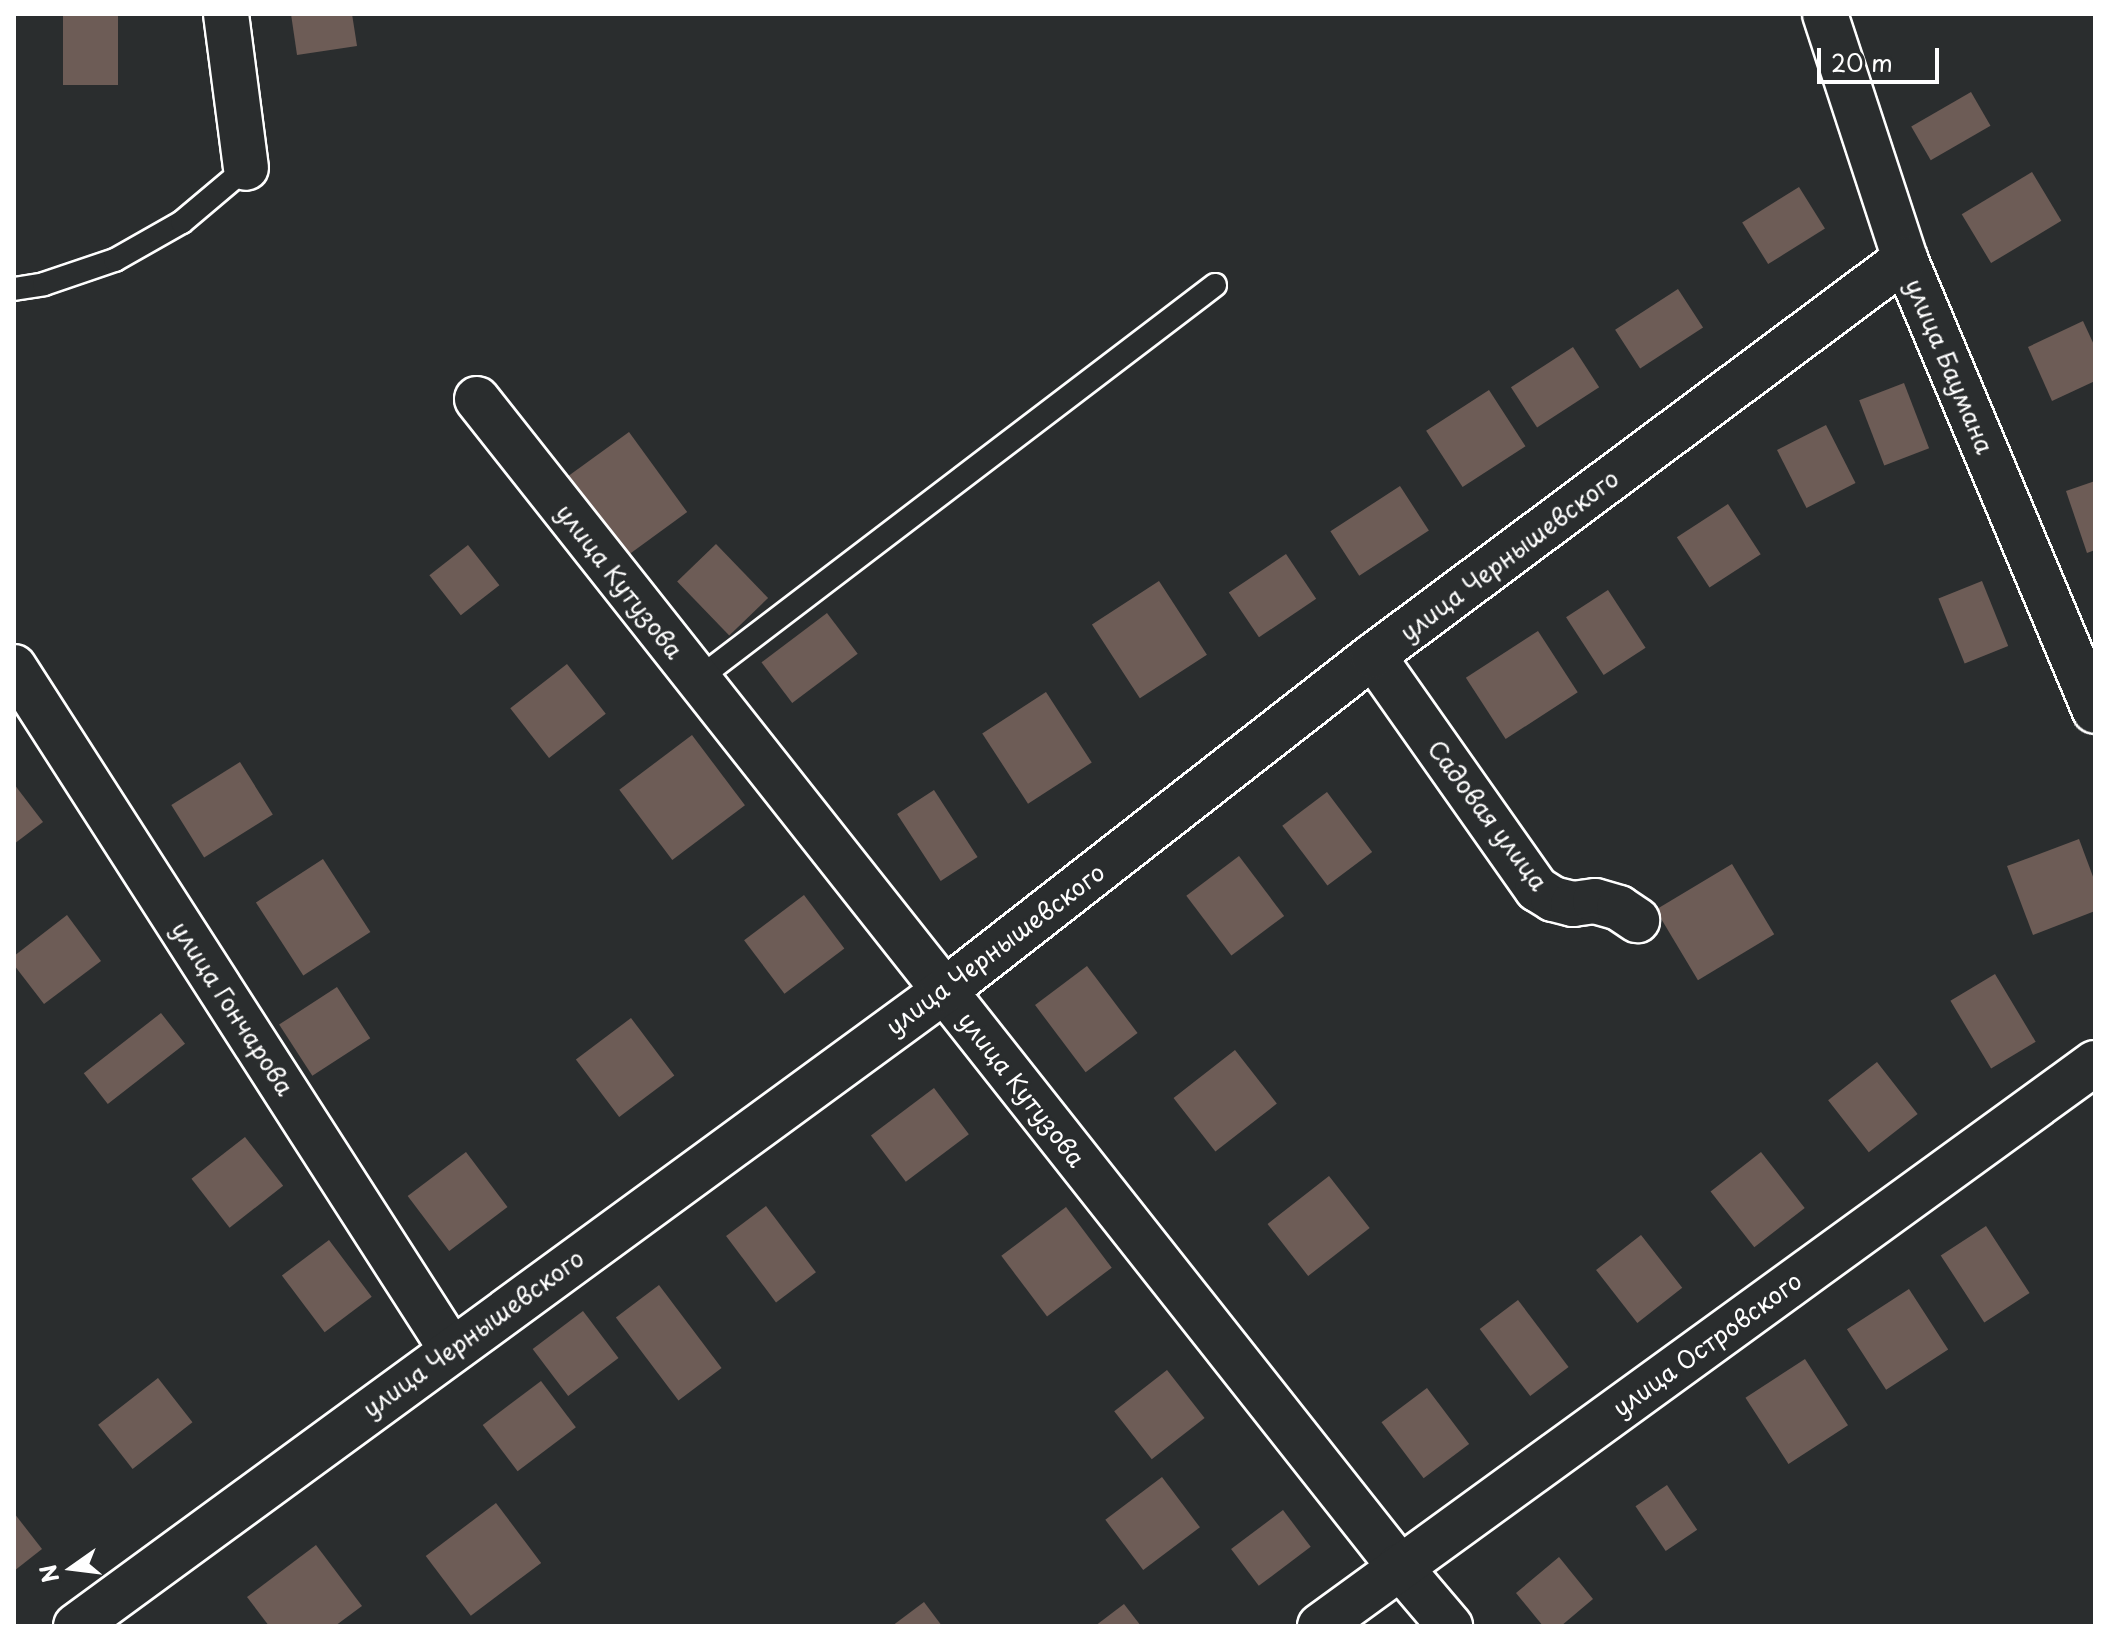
<!DOCTYPE html>
<meta charset="utf-8">
<style>
body{margin:0}
#map{position:relative;width:2109px;height:1640px;overflow:hidden;background:#2a2d2e;font-family:"Playpen Sans",sans-serif}
div>[style]{position:absolute}
.building>*{inset:0;background:#6d5c56;transform-origin:0 0}
.roads{filter:drop-shadow(2px 0 #fff) drop-shadow(-2px 0 #fff) drop-shadow(0 2px #fff) drop-shadow(0 -2px #fff)}
.service>*{height:22px;margin:-11px;padding:0 11px;transform-origin:11px;border-radius:11px;background:#2a2d2e}
.minor>*{height:44px;margin:-22px;padding:0 22px;transform-origin:22px;border-radius:22px;background:#2a2d2e}
span{translate:-50% -50%;white-space:nowrap;text-align:center;line-height:1.15;-webkit-text-stroke:6px #2a2d2e;paint-order:stroke}
.street-label{font-size:24px;color:#fff}
.frame{position:absolute;inset:0;border:16px solid #fff;pointer-events:none}
.north{position:absolute;left:32px;top:1528px;width:80px;height:80px;-webkit-text-stroke:6px #2a2d2e;paint-order:stroke;rotate:256deg;font-size:22px;font-weight:700;line-height:32px;text-align:center;color:#fff}
.north::after{content:'';display:block;margin:auto;width:28px;height:36px;background:#fff;clip-path:polygon(50% 0,100% 100%,50% 72%,0 100%)}
.scale{position:absolute;left:1817px;top:48px;width:122px;height:36px;box-sizing:border-box;border:4px solid #fff;border-top:0;padding-left:10px;font-size:24px;line-height:28px;white-space:nowrap;color:#fff;-webkit-text-stroke:6px #2a2d2e;paint-order:stroke}
</style>
<div id="map">
<div class="building">
<i style="left:63px;top:14px;width:55px;height:71px"></i>
<i style="clip-path:polygon(291px 14px,352px 14px,357px 46px,297px 55px)"></i>
<i style="left:1971px;top:92px;width:39px;height:69px;rotate:60deg"></i>
<i style="left:2032px;top:172px;width:57px;height:82px;rotate:59deg"></i>
<i style="left:1799px;top:187px;width:49px;height:67px;rotate:58deg"></i>
<i style="left:1678px;top:289px;width:46px;height:75px;rotate:57deg"></i>
<i style="clip-path:polygon(2083px 321px,2095px 347px,2095px 381px,2052px 401px,2028px 347px)"></i>
<i style="left:1573px;top:347px;width:48px;height:74px;rotate:57deg"></i>
<i style="left:1904px;top:383px;width:70px;height:48px;rotate:69deg"></i>
<i style="left:1489px;top:390px;width:67px;height:75px;rotate:57deg"></i>
<i style="left:1826px;top:425px;width:65px;height:55px;rotate:63deg"></i>
<i style="left:629px;top:432px;width:99px;height:75px;rotate:54deg"></i>
<i style="clip-path:polygon(2095px 481px,2095px 550px,2087px 553px,2066px 491px)"></i>
<i style="left:1400px;top:486px;width:53px;height:83px;rotate:57deg"></i>
<i style="left:1728px;top:504px;width:60px;height:61px;rotate:57deg"></i>
<i style="left:716px;top:544px;width:75px;height:54px;rotate:46deg"></i>
<i style="left:468px;top:545px;width:51px;height:49px;rotate:52deg"></i>
<i style="left:1286px;top:554px;width:54px;height:69px;rotate:56deg"></i>
<i style="left:1159px;top:581px;width:88px;height:80px;rotate:57deg"></i>
<i style="left:1982px;top:581px;width:70px;height:47px;rotate:68deg"></i>
<i style="left:1608px;top:590px;width:69px;height:50px;rotate:57deg"></i>
<i style="left:827px;top:613px;width:51px;height:82px;rotate:53deg"></i>
<i style="left:1538px;top:631px;width:73px;height:86px;rotate:57deg"></i>
<i style="left:567px;top:664px;width:63px;height:72px;rotate:52deg"></i>
<i style="left:1046px;top:692px;width:84px;height:76px;rotate:57deg"></i>
<i style="left:692px;top:735px;width:88px;height:91px;rotate:53deg"></i>
<i style="left:240px;top:762px;width:62px;height:81px;rotate:58deg"></i>
<i style="clip-path:polygon(14px 784px,43px 822px,14px 844px)"></i>
<i style="left:934px;top:790px;width:80px;height:44px;rotate:57deg"></i>
<i style="left:1327px;top:792px;width:75px;height:56px;rotate:53deg"></i>
<i style="clip-path:polygon(2079px 839px,2095px 882px,2095px 911px,2033px 935px,2007px 866px)"></i>
<i style="left:1239px;top:856px;width:75px;height:66px;rotate:53deg"></i>
<i style="left:323px;top:859px;width:87px;height:80px;rotate:57deg"></i>
<i style="left:1732px;top:864px;width:82px;height:89px;rotate:59deg"></i>
<i style="left:804px;top:895px;width:67px;height:75px;rotate:53deg"></i>
<i style="clip-path:polygon(67px 915px,101px 961px,44px 1004px,14px 965px,14px 956px)"></i>
<i style="left:1087px;top:966px;width:84px;height:65px;rotate:53deg"></i>
<i style="left:1995px;top:974px;width:79px;height:52px;rotate:59deg"></i>
<i style="left:337px;top:987px;width:61px;height:69px;rotate:57deg"></i>
<i style="left:161px;top:1013px;width:39px;height:98px;rotate:52deg"></i>
<i style="left:631px;top:1018px;width:72px;height:69px;rotate:53deg"></i>
<i style="left:1235px;top:1050px;width:68px;height:78px;rotate:52deg"></i>
<i style="left:1877px;top:1062px;width:66px;height:62px;rotate:52deg"></i>
<i style="left:934px;top:1088px;width:58px;height:79px;rotate:53deg"></i>
<i style="left:245px;top:1137px;width:62px;height:68px;rotate:52deg"></i>
<i style="left:466px;top:1152px;width:69px;height:73px;rotate:53deg"></i>
<i style="left:1761px;top:1152px;width:71px;height:64px;rotate:52deg"></i>
<i style="left:1329px;top:1176px;width:66px;height:78px;rotate:52deg"></i>
<i style="left:766px;top:1206px;width:83px;height:50px;rotate:53deg"></i>
<i style="left:1066px;top:1207px;width:76px;height:81px;rotate:53deg"></i>
<i style="left:1986px;top:1226px;width:80px;height:54px;rotate:57deg"></i>
<i style="left:1641px;top:1235px;width:67px;height:57px;rotate:52deg"></i>
<i style="left:329px;top:1240px;width:71px;height:59px;rotate:53deg"></i>
<i style="left:659px;top:1285px;width:104px;height:54px;rotate:53deg"></i>
<i style="left:1909px;top:1289px;width:72px;height:74px;rotate:57deg"></i>
<i style="left:1518px;top:1300px;width:84px;height:48px;rotate:53deg"></i>
<i style="left:583px;top:1311px;width:59px;height:63px;rotate:53deg"></i>
<i style="left:1805px;top:1359px;width:79px;height:71px;rotate:57deg"></i>
<i style="left:1167px;top:1370px;width:61px;height:67px;rotate:52deg"></i>
<i style="left:158px;top:1378px;width:56px;height:76px;rotate:52deg"></i>
<i style="left:541px;top:1381px;width:58px;height:73px;rotate:53deg"></i>
<i style="left:1427px;top:1388px;width:70px;height:57px;rotate:53deg"></i>
<i style="left:1162px;top:1477px;width:63px;height:71px;rotate:53deg"></i>
<i style="left:1667px;top:1485px;width:54px;height:38px;rotate:56deg"></i>
<i style="left:496px;top:1503px;width:75px;height:88px;rotate:53deg"></i>
<i style="left:1283px;top:1510px;width:46px;height:65px;rotate:53deg"></i>
<i style="clip-path:polygon(14px 1513px,42px 1549px,14px 1571px)"></i>
<i style="clip-path:polygon(316px 1545px,362px 1606px,335px 1626px,269px 1626px,247px 1597px)"></i>
<i style="clip-path:polygon(1559px 1557px,1593px 1599px,1561px 1626px,1543px 1626px,1516px 1593px)"></i>
<i style="clip-path:polygon(924px 1602px,942px 1626px,892px 1626px)"></i>
<i style="clip-path:polygon(1124px 1604px,1141px 1626px,1095px 1626px)"></i>
</div>
<div class="roads">
<div class="service">
<i style="left:14px;top:289px;width:30px;rotate:-9deg"></i>
<i style="left:44px;top:284px;width:75px;rotate:-18.7deg"></i>
<i style="left:115px;top:260px;width:77px;rotate:-29.6deg"></i>
<i style="left:182px;top:222px;width:84px;rotate:-40.2deg"></i>
<i style="left:698px;top:679px;width:650px;rotate:-37.31deg"></i>
</div>
<div class="minor">
<i style="left:226px;top:14px;width:155px;rotate:82.6deg"></i>
<i style="left:1825px;top:14px;width:258px;rotate:71.9deg"></i>
<i style="left:1905px;top:259px;width:490px;rotate:67.2deg"></i>
<i style="left:477px;top:399px;width:1487px;rotate:51.69deg"></i>
<i style="left:1399px;top:1566px;width:79px;rotate:49.6deg"></i>
<i style="left:1373px;top:656px;width:285px;rotate:54.9deg"></i>
<i style="left:1537px;top:889px;width:19px;rotate:32deg"></i>
<i style="left:1553px;top:899px;width:21px;rotate:14deg"></i>
<i style="left:1573px;top:904px;width:22px;rotate:-8deg"></i>
<i style="left:1595px;top:901px;width:25px;rotate:16deg"></i>
<i style="left:1619px;top:908px;width:22px;rotate:34deg"></i>
<i style="left:14px;top:667px;width:810px;rotate:57.35deg"></i>
<i style="left:76px;top:1626px;width:1075px;rotate:-36.19deg"></i>
<i style="left:944px;top:991px;width:544px;rotate:-37.99deg"></i>
<i style="left:1373px;top:656px;width:664px;rotate:-36.73deg"></i>
<i style="left:1320px;top:1626px;width:958px;rotate:-36deg"></i>
</div>
</div>
<div class="street-label">
<span style="left:1950px;top:366px;rotate:67deg">улица Баумана</span>
<span style="left:1509px;top:555px;rotate:-37deg">улица Чернышевского</span>
<span style="left:620px;top:581px;rotate:52deg">улица Кутузова</span>
<span style="left:1488px;top:815px;rotate:53deg">Садовая улица</span>
<span style="left:995px;top:949px;rotate:-37deg">улица Чернышевского</span>
<span style="left:233px;top:1008px;rotate:57deg">улица Гончарова</span>
<span style="left:1022px;top:1089px;rotate:52deg">улица Кутузова</span>
<span style="left:473px;top:1333px;rotate:-36deg">улица Чернышевского</span>
<span style="left:1707px;top:1344px;rotate:-36deg">улица Островского</span>
</div>
<div class="frame"></div>
<div class="north">N</div>
<div class="scale">20 m</div>
</div>
